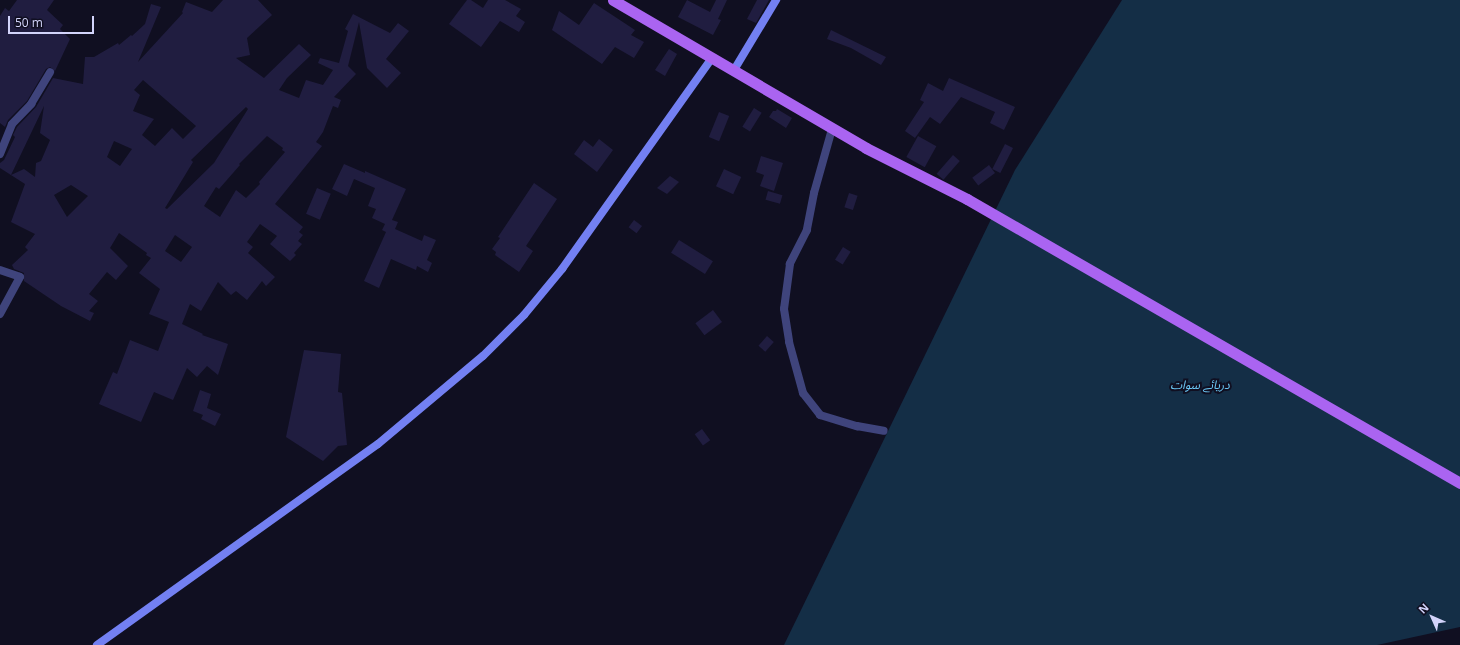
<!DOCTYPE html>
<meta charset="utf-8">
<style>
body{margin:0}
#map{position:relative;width:1460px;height:645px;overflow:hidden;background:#100f21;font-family:"Open Sans","Noto Sans Arabic",sans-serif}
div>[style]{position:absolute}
.water>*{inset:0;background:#142e46}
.building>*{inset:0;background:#201d40;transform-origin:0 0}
.minor>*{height:8px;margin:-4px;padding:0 4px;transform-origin:4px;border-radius:4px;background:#3f447c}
.secondary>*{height:8px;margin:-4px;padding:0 4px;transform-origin:4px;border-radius:4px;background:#7380f2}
.primary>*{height:11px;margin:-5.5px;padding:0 5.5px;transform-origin:5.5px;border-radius:5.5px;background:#aa64f1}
span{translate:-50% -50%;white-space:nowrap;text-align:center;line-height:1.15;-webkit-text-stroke:4px #100f21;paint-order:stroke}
.water-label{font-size:12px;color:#6ac5f2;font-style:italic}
.north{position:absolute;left:1412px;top:597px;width:40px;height:40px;-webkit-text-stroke:3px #100f21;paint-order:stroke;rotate:315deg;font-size:11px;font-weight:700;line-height:16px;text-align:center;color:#d3d4fb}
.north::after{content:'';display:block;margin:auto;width:14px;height:18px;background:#d3d4fb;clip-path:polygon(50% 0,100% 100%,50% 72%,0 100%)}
.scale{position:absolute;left:8px;top:16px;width:86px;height:18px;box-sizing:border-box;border:2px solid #d3d4fb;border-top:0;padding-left:5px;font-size:12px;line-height:14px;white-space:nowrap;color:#d3d4fb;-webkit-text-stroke:3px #100f21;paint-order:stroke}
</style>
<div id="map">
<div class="water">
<i style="clip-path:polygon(1122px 0,1460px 0,1460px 627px,1377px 645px,784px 645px,1015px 170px)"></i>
</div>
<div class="building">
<i style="clip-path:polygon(17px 0,54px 0,47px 10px,63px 25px,60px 29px,70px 39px,55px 71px,50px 67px,46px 69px,27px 101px,8px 120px,5px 127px,0 123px,0 16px,5px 8px,9px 11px)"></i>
<i style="clip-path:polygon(evenodd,223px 0,258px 0,272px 15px,247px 38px,250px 55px,236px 58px,264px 78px,299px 44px,311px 55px,287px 78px,279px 90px,299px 98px,306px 80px,323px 85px,333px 70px,318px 63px,320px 58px,339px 63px,348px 31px,345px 29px,353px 14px,390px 33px,398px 23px,409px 31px,386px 59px,401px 73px,387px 88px,367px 68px,359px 22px,348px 66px,356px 74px,334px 97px,341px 100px,338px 108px,333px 106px,323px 132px,316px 142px,322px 146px,275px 204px,303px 227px,299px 232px,303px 235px,298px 241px,302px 244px,294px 253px,296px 255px,290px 261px,270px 244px,277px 236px,260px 224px,247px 242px,253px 247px,248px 253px,275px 277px,266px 286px,262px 281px,247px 300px,236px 291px,231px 295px,218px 282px,201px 311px,190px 304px,182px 324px,203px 334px,202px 335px,228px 344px,218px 375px,207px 366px,197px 377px,187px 368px,173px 400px,154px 392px,141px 422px,99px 404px,113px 372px,117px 374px,130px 340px,158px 351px,169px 322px,149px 314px,160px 289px,139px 273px,151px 258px,146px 255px,147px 253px,119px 233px,110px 248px,128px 266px,116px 280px,107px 272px,89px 294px,98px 301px,89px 311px,94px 313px,90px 321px,61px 306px,24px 281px,24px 273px,14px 269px,12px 265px,28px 250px,25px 247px,35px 234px,11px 222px,25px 184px,0 168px,0 163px,4px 160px,15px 137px,13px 135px,17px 127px,36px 107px,53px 78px,83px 84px,85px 57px,94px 57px,118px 43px,119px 45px,131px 35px,132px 36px,145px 24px,151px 4px,161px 7px,138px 62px,183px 13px,182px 12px,186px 2px,212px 12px,223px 0,143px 80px,196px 126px,183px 139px,172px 128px,155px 146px,142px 135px,154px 119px,133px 111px,140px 95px,134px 90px,143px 80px,223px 0,44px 106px,40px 133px,50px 140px,41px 161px,36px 163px,35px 177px,24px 169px,11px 175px,44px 106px,223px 0,246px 107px,248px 109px,214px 163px,167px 209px,165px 208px,193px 162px,191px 160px,246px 107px,223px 0,267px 136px,283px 148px,282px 150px,285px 152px,259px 182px,260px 184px,246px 198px,236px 190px,220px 217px,204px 206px,216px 187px,219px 189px,240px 165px,239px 164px,267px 136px,223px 0,114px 141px,132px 149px,120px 166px,107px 157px,114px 141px,223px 0,71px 185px,88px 196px,67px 217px,54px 195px,71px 185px,223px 0,175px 235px,192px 247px,181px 262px,165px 251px,175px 235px)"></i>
<i style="clip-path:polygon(467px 0,471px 0,483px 8px,488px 0,505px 0,521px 9px,516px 16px,525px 22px,519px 32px,500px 21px,481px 47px,449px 24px)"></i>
<i style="clip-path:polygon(687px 0,710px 12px,716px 0,727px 0,718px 19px,721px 20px,713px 35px,678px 17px)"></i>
<i style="clip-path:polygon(757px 0,769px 0,756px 23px,747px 19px)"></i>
<i style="clip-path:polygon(594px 3px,635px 30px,631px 35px,644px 42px,634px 58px,615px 47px,602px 64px,552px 30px,559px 11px,579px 25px)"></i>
<i style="clip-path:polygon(831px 30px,886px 57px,881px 65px,851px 48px,827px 39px)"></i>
<i style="clip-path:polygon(669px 49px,677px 54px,665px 76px,655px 70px)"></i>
<i style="clip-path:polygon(949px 78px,1015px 107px,1004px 130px,990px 123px,995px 112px,961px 97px,940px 124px,930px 117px,915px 138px,905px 131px,924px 102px,920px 100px,928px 83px,943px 91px)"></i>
<i style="left:754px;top:108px;width:9px;height:22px;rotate:32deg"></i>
<i style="clip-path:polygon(777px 109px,792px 118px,786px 128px,769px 117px,773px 111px,776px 111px)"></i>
<i style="left:719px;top:112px;width:11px;height:27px;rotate:22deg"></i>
<i style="left:918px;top:136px;width:21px;height:24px;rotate:29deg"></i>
<i style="clip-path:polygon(599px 139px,613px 150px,597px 172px,574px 154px,584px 140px,593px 147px)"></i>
<i style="left:1005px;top:144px;width:9px;height:28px;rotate:27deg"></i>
<i style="left:953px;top:155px;width:9px;height:25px;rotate:41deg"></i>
<i style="clip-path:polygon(761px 156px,783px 163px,774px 191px,760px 186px,764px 175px,756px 172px)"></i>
<i style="clip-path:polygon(344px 164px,365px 173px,365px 171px,406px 189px,392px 220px,398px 222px,395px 229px,422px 241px,424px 235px,436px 240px,427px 260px,432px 263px,428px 272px,417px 266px,416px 270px,391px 259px,379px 288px,364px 281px,386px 232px,382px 230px,385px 224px,372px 218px,376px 209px,368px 206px,375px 188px,354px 179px,347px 196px,332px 189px)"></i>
<i style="left:989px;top:165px;width:10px;height:21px;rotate:53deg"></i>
<i style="left:724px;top:169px;width:19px;height:19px;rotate:25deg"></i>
<i style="clip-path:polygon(670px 176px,679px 182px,667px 194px,657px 188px)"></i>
<i style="clip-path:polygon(534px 183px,557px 199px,526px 246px,533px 251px,519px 272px,495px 255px,496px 252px,492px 249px,500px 238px,498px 237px)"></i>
<i style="left:317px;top:188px;width:15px;height:28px;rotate:23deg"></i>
<i style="left:768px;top:191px;width:15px;height:9px;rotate:16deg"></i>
<i style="left:849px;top:193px;width:9px;height:15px;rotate:18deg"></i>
<i style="left:634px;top:220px;width:10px;height:9px;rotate:37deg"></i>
<i style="left:679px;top:240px;width:40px;height:15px;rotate:32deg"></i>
<i style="left:843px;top:247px;width:9px;height:15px;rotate:32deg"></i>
<i style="left:713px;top:310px;width:15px;height:22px;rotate:53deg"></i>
<i style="left:767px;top:336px;width:9px;height:13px;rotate:41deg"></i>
<i style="clip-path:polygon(304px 350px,341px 354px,338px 392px,342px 393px,347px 445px,338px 446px,323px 461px,286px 437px)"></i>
<i style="clip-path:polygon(200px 390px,211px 394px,207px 408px,221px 414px,215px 426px,201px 419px,203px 415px,193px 411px)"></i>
<i style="left:702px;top:429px;width:14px;height:9px;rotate:54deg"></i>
</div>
<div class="minor">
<i style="left:832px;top:129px;width:66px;rotate:105.7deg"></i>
<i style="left:814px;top:193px;width:38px;rotate:101deg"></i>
<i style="left:807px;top:230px;width:38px;rotate:117deg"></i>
<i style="left:790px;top:264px;width:45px;rotate:97.6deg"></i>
<i style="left:784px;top:309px;width:33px;rotate:81deg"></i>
<i style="left:789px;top:342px;width:53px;rotate:74.6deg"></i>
<i style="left:803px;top:393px;width:28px;rotate:52deg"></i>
<i style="left:820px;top:415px;width:39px;rotate:17deg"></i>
<i style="left:857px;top:426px;width:27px;rotate:10deg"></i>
<i style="left:0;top:154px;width:32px;rotate:-68deg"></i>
<i style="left:12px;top:124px;width:28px;rotate:-46deg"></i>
<i style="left:31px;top:104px;width:37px;rotate:-59deg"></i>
<i style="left:0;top:270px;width:21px;rotate:19deg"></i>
<i style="left:20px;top:277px;width:42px;rotate:118.4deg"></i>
</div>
<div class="secondary">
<i style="left:734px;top:70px;width:82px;rotate:-59deg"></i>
<i style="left:97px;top:645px;width:345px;rotate:-35.6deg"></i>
<i style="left:378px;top:444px;width:137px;rotate:-40deg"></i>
<i style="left:483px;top:356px;width:58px;rotate:-45deg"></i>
<i style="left:524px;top:315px;width:60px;rotate:-50.4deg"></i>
<i style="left:562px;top:269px;width:259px;rotate:-54.6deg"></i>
</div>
<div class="primary">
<i style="left:613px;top:0;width:293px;rotate:30.3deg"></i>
<i style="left:866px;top:148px;width:113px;rotate:26.8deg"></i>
<i style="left:967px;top:199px;width:569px;rotate:29.94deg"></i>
</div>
<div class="water-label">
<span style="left:1200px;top:385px">دریائے سوات</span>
</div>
<div class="north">N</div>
<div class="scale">50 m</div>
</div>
